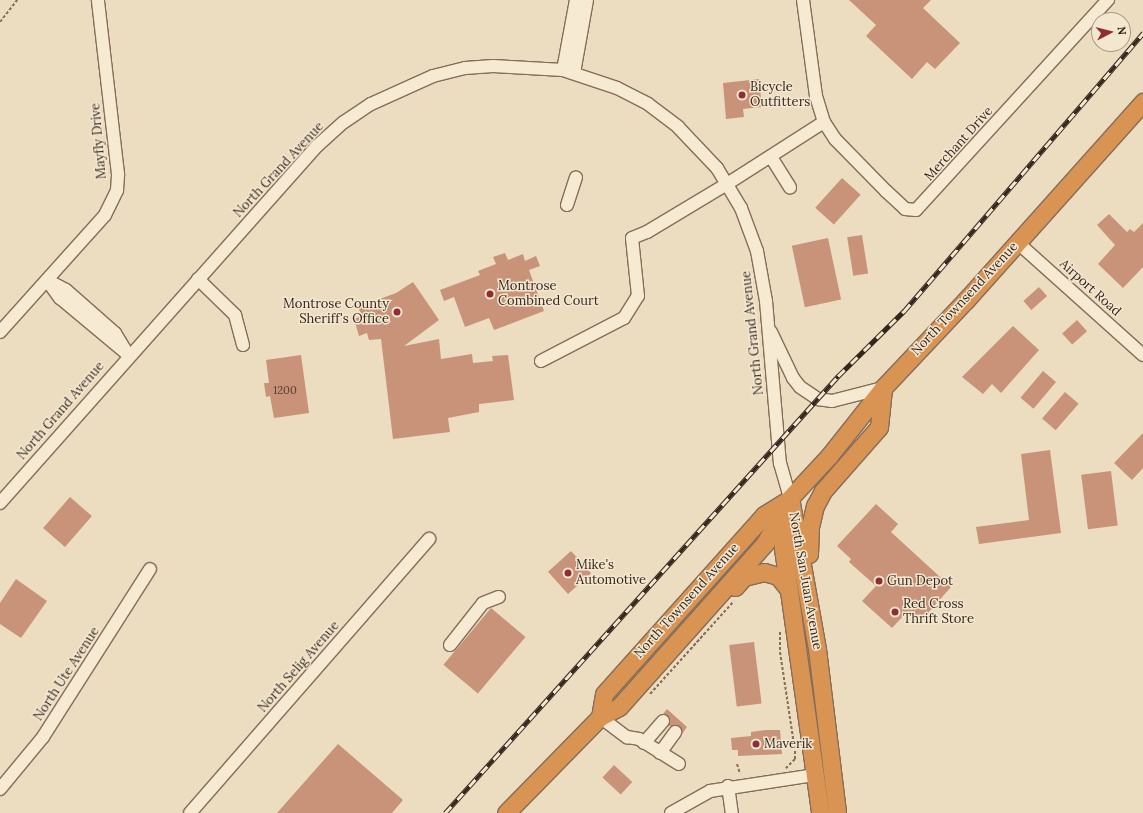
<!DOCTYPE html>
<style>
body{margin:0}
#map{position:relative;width:1143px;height:813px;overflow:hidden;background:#ecdcc0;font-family:Lora,serif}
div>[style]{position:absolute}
.building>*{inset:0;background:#c89378;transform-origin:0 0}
.path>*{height:2px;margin-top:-1px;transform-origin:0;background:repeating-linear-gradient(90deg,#846d59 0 3px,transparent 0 5px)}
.roads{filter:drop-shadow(1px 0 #846d59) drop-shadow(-1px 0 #846d59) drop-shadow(0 1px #846d59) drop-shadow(0 -1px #846d59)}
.minor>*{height:12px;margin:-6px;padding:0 6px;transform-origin:6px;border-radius:6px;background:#f7ead3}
.highway>*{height:17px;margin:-8.5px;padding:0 8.5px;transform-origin:8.5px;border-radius:8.5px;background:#d99454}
.rail>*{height:4.5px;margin-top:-2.25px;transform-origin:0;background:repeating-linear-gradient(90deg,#f3e7d0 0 9px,#34261d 0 18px);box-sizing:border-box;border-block:1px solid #34261d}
.dots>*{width:11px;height:11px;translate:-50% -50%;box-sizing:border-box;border:2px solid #f3e7d0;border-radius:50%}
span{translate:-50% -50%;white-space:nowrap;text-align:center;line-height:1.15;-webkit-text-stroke:3px #f3e7d0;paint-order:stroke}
.number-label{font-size:11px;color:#594134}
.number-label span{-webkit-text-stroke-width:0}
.poi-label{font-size:13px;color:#34261d}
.left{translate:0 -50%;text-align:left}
.right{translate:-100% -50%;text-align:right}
.street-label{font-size:13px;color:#34261d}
.north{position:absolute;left:1091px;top:12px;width:40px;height:40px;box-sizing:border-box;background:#f3e7d0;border:1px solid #a79a88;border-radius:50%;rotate:83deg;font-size:11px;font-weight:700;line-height:16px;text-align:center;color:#34261d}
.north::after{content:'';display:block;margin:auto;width:14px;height:18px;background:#902c34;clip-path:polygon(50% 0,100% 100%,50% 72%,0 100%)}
</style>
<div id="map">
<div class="building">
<i style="clip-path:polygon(849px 0,931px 0,923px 8px,960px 43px,935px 69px,927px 62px,912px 79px,866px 36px,876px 25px)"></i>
<i style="clip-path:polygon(759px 79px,762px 107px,743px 109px,744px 117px,726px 119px,723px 83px)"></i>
<i style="left:842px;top:178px;width:25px;height:40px;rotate:42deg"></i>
<i style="clip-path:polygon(1109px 214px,1127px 232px,1130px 229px,1134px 232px,1143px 223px,1143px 267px,1123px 288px,1098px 264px,1115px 245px,1097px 225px)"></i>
<i style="left:862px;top:235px;width:39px;height:15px;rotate:81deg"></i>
<i style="left:828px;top:238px;width:63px;height:37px;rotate:78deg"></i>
<i style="clip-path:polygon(505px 253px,508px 260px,523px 254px,525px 261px,536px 256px,540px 266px,529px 270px,544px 311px,494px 330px,489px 318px,465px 327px,454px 297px,444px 301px,440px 290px,480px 275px,478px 271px,496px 264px,493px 257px)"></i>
<i style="clip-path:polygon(413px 282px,439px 320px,404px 346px,439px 339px,441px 359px,472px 354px,473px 363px,493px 361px,492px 356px,508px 355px,514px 400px,479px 404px,479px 412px,448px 418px,450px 432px,393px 439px,381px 339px,369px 340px,367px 333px,359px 336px,354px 319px,362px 316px,358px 307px,396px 293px)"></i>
<i style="left:1039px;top:287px;width:12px;height:21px;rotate:48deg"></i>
<i style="left:1077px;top:320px;width:15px;height:20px;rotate:48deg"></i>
<i style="clip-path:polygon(1013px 326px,1039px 350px,1001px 393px,992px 384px,983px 394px,962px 377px)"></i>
<i style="clip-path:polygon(301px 355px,309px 413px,274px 418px,270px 396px,266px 397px,264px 383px,269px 383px,266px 360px)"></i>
<i style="left:1043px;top:371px;width:17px;height:35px;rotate:40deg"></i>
<i style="left:1065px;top:392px;width:18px;height:35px;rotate:41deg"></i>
<i style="clip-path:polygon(1143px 433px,1143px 468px,1132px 480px,1114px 463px)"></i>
<i style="clip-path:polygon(1050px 450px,1061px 533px,979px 544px,976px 527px,1029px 520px,1021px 454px)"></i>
<i style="left:1111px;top:471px;width:55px;height:30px;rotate:83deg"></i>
<i style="left:70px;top:497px;width:29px;height:41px;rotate:41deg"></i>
<i style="clip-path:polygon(876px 504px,898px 524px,891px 532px,951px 587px,920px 622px,908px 611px,892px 628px,862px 601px,876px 586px,849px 562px,851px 559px,837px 546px)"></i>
<i style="left:571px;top:551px;width:30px;height:31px;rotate:48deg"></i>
<i style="clip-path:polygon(16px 579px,47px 601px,21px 638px,0 624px,0 603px)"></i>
<i style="left:491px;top:608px;width:45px;height:74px;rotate:40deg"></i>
<i style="left:754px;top:642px;width:62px;height:25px;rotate:83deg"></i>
<i style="clip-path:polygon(667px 709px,687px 727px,682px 734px,679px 726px,668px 726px,670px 718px,663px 714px)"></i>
<i style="clip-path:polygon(766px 730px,780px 730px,782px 754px,738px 756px,738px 750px,732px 750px,731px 738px,751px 736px,751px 732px)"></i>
<i style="clip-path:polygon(338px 744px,403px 800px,392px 813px,277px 813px)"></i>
<i style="left:614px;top:765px;width:25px;height:17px;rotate:43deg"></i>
</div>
<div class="path">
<i style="left:0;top:22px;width:28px;rotate:-52deg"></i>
<i style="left:780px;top:632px;width:20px;rotate:90deg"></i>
<i style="left:780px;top:652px;width:100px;rotate:81.4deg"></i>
<i style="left:795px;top:751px;width:8px;rotate:90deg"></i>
<i style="left:795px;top:759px;width:13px;rotate:135deg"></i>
<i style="left:650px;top:694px;width:125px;rotate:-47.9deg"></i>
<i style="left:737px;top:764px;width:10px;rotate:73deg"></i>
</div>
<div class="roads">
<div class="minor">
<i style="left:803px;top:0;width:97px;rotate:82.3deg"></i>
<i style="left:816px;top:96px;width:27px;rotate:73deg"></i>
<i style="left:824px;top:122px;width:20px;rotate:57deg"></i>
<i style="left:835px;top:139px;width:73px;rotate:45.6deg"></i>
<i style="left:886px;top:191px;width:26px;rotate:43deg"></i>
<i style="left:905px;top:209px;width:11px;rotate:5deg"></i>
<i style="left:916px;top:210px;width:285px;rotate:-47.6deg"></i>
<i style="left:563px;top:70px;width:71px;rotate:-79.5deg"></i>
<i style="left:574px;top:73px;width:74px;rotate:-79.9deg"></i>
<i style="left:771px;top:157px;width:36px;rotate:58deg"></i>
<i style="left:567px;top:205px;width:29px;rotate:-72deg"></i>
<i style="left:1017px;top:242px;width:169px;rotate:41.9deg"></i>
<i style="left:198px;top:279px;width:52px;rotate:44.2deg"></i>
<i style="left:235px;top:315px;width:31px;rotate:75deg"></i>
<i style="left:47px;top:280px;width:21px;rotate:28deg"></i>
<i style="left:66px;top:290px;width:65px;rotate:41.3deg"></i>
<i style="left:115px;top:333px;width:27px;rotate:59deg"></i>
<i style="left:49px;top:283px;width:19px;rotate:54deg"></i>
<i style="left:60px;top:298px;width:85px;rotate:39.7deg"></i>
<i style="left:0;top:332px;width:157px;rotate:-48.1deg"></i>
<i style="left:105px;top:215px;width:28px;rotate:-64deg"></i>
<i style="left:117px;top:190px;width:16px;rotate:-86deg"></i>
<i style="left:118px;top:174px;width:175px;rotate:-96.6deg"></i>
<i style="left:771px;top:332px;width:51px;rotate:64.4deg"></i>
<i style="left:793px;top:378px;width:11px;rotate:52deg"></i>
<i style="left:800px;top:387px;width:22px;rotate:34deg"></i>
<i style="left:818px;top:399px;width:14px;rotate:8deg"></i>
<i style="left:832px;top:401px;width:53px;rotate:-14.3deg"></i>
<i style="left:541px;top:361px;width:93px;rotate:-27.4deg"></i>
<i style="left:624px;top:318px;width:26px;rotate:-58deg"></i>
<i style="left:638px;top:296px;width:58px;rotate:-95.9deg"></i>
<i style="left:632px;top:238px;width:16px;rotate:-22deg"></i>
<i style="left:647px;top:232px;width:93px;rotate:-31deg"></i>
<i style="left:727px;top:184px;width:115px;rotate:-32.6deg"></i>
<i style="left:0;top:503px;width:477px;rotate:-48.4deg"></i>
<i style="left:317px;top:146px;width:36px;rotate:-42deg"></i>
<i style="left:344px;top:122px;width:32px;rotate:-34deg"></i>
<i style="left:371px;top:104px;width:68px;rotate:-24.3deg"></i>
<i style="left:433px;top:76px;width:33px;rotate:-14deg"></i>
<i style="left:465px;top:68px;width:28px;rotate:-4deg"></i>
<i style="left:493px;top:66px;width:70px;rotate:3.3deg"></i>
<i style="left:563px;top:70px;width:57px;rotate:18.4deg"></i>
<i style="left:617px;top:88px;width:35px;rotate:27deg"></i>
<i style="left:648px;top:104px;width:38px;rotate:37deg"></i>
<i style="left:678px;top:127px;width:57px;rotate:46.4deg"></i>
<i style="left:717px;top:168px;width:47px;rotate:59deg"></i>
<i style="left:741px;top:208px;width:46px;rotate:69.6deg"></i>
<i style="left:757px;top:251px;width:51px;rotate:79.8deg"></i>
<i style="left:766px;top:301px;width:163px;rotate:85.1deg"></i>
<i style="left:780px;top:463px;width:36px;rotate:74deg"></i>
<i style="left:450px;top:645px;width:53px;rotate:-51.8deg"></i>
<i style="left:483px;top:603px;width:17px;rotate:-21deg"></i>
<i style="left:600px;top:717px;width:34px;rotate:37deg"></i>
<i style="left:627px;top:737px;width:12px;rotate:9deg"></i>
<i style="left:639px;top:739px;width:47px;rotate:32deg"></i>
<i style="left:644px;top:743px;width:29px;rotate:-49deg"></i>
<i style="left:660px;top:753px;width:26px;rotate:-54deg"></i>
<i style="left:728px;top:786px;width:27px;rotate:82deg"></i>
<i style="left:0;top:789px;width:67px;rotate:-50.4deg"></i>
<i style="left:43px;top:737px;width:199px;rotate:-57.5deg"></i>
<i style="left:190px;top:813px;width:364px;rotate:-48.9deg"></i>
<i style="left:671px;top:813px;width:45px;rotate:-29.4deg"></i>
<i style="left:710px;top:791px;width:105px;rotate:-8.7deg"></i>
</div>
<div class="highway">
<i style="left:791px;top:503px;width:148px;rotate:79.9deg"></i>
<i style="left:817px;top:649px;width:165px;rotate:83deg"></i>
<i style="left:786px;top:514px;width:21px;rotate:104deg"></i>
<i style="left:781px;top:534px;width:282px;rotate:82deg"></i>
<i style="left:809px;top:554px;width:27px;rotate:-88deg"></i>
<i style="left:810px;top:527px;width:22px;rotate:-77deg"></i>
<i style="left:815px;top:506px;width:17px;rotate:-62deg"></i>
<i style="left:823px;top:491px;width:85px;rotate:-48.8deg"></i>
<i style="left:879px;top:427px;width:39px;rotate:-84deg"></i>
<i style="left:735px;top:587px;width:13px;rotate:-48deg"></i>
<i style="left:744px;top:577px;width:21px;rotate:-14deg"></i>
<i style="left:764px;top:572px;width:15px;rotate:16deg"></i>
<i style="left:778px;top:576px;width:16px;rotate:52deg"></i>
<i style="left:600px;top:717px;width:23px;rotate:-80deg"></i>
<i style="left:604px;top:694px;width:240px;rotate:-48.2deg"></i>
<i style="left:764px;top:515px;width:28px;rotate:-32deg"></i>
<i style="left:506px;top:813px;width:134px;rotate:-45.6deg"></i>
<i style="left:600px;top:717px;width:21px;rotate:-28deg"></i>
<i style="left:619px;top:707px;width:220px;rotate:-48.3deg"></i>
<i style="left:765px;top:543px;width:51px;rotate:-60.9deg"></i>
<i style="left:790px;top:498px;width:57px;rotate:-47.1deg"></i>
<i style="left:829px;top:456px;width:87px;rotate:-51.5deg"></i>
<i style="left:883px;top:388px;width:121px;rotate:-46.7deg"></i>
<i style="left:966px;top:300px;width:266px;rotate:-48.2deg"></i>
</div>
</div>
<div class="rail">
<i style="left:445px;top:813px;width:588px;rotate:-48.03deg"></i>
<i style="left:838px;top:376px;width:93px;rotate:-44.6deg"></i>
<i style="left:904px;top:311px;width:367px;rotate:-49.3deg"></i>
</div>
<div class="dots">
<i style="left:742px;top:95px;background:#902c34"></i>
<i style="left:490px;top:294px;background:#902c34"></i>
<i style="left:397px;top:312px;background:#902c34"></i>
<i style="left:568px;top:573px;background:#902c34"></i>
<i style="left:879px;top:581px;background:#902c34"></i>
<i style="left:895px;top:612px;background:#902c34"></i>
<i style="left:756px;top:744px;background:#902c34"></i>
</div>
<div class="number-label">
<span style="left:285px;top:390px">1200</span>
</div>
<div class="poi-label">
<span class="left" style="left:750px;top:95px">Bicycle<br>Outfitters</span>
<span class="left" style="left:498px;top:294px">Montrose<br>Combined Court</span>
<span class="right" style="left:389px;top:312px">Montrose County<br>Sheriff's Office</span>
<span class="left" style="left:576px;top:573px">Mike's<br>Automotive</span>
<span class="left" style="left:887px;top:581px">Gun Depot</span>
<span class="left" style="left:903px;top:612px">Red Cross<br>Thrift Store</span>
<span class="left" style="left:764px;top:744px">Maverik</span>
</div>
<div class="street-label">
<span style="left:99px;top:141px;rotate:-95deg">Mayfly Drive</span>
<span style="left:959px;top:144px;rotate:-48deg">Merchant Drive</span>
<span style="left:279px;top:170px;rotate:-47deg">North Grand Avenue</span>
<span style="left:1090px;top:288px;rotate:42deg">Airport Road</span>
<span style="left:965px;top:299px;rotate:-47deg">North Townsend Avenue</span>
<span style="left:753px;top:333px;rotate:-96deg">North Grand Avenue</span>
<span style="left:61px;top:411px;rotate:-49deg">North Grand Avenue</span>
<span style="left:805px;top:581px;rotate:80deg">North San Juan Avenue</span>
<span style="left:687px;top:601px;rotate:-48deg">North Townsend Avenue</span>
<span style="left:299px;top:667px;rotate:-49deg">North Selig Avenue</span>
<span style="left:67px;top:674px;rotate:-57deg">North Ute Avenue</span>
</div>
<div class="north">N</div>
</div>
